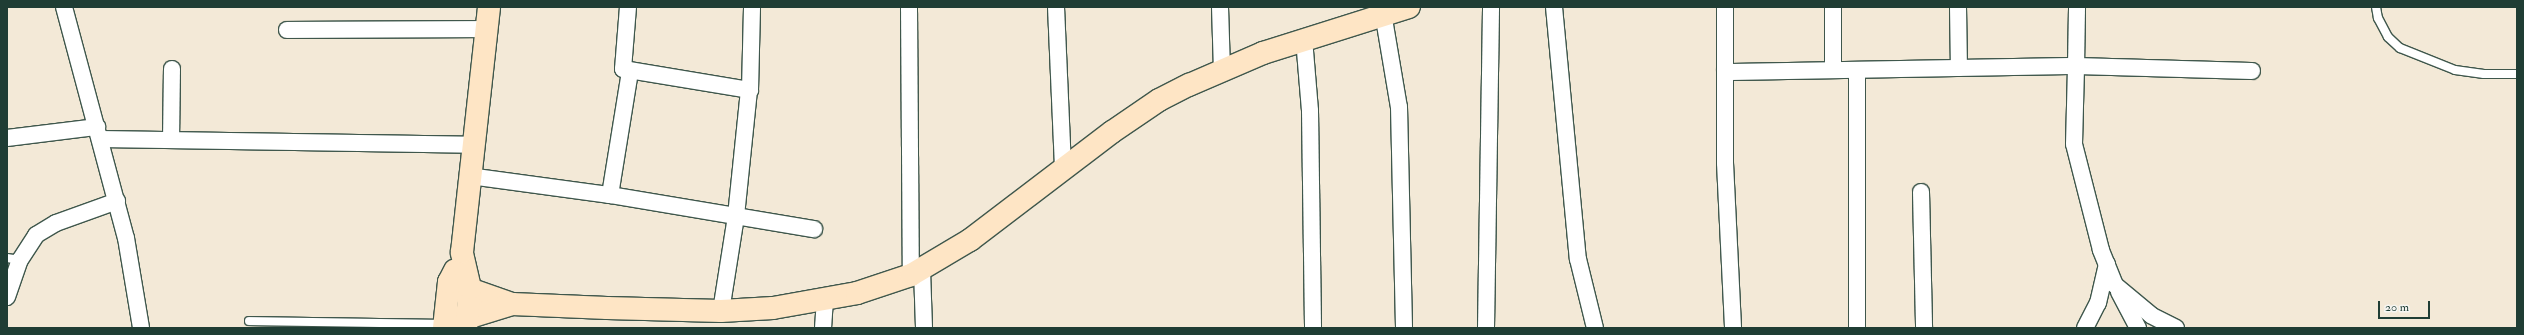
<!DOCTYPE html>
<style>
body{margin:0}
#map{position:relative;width:2524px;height:335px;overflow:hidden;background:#f3e9d7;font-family:"IM FELL Double Pica",serif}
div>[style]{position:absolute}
.roads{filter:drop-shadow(1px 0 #3f574c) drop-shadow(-1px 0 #3f574c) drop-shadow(0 1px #3f574c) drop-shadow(0 -1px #3f574c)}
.lane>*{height:8px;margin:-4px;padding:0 4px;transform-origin:4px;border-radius:4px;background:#fff}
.street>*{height:16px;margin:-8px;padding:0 8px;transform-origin:8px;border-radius:8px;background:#fff}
.secondary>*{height:22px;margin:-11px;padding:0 11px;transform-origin:11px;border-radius:11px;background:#fee5c5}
span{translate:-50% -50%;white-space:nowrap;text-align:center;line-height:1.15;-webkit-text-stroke:3px #f6f6f2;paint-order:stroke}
.frame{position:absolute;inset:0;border:8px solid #1f3d34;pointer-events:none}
.scale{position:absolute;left:2378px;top:301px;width:52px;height:18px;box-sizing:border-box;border:2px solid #1f3d34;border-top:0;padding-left:5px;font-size:12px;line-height:14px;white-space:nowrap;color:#1f3d34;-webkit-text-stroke:3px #f6f6f2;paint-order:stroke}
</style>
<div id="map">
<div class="roads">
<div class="lane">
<i style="left:2376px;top:7px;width:11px;rotate:80deg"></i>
<i style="left:2378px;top:18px;width:21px;rotate:62deg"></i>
<i style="left:2388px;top:37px;width:16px;rotate:43deg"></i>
<i style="left:2400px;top:48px;width:59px;rotate:21.8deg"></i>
<i style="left:2455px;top:70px;width:29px;rotate:8deg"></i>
<i style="left:2484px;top:74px;width:33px"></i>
<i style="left:7px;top:258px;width:13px;rotate:9deg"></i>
<i style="left:249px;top:321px;width:194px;rotate:0.9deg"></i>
</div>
<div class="street">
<i style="left:64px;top:7px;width:239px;rotate:75deg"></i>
<i style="left:126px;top:238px;width:91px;rotate:80.5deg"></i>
<i style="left:628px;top:7px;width:62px;rotate:94.6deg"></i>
<i style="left:623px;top:69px;width:129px;rotate:9.4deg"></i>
<i style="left:750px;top:90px;width:83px;rotate:-88.6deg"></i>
<i style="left:909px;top:7px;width:268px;rotate:89.6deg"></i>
<i style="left:1056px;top:7px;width:160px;rotate:87.5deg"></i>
<i style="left:1220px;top:7px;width:64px;rotate:88.2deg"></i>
<i style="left:1382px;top:7px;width:101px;rotate:80.4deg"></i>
<i style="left:1399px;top:107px;width:221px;rotate:88.7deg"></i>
<i style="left:1554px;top:7px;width:253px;rotate:84.6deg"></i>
<i style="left:1578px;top:259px;width:71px;rotate:76.2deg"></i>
<i style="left:1725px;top:7px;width:156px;rotate:90deg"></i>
<i style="left:1725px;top:163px;width:165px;rotate:87.2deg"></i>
<i style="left:1833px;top:7px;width:63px;rotate:90deg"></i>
<i style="left:1958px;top:7px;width:61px;rotate:89.1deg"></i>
<i style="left:287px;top:30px;width:199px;rotate:-0.3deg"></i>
<i style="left:1304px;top:39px;width:72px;rotate:85.2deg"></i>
<i style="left:1310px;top:111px;width:217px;rotate:89.2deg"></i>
<i style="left:1725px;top:72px;width:351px;rotate:-1deg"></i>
<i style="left:2076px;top:66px;width:59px;rotate:-89deg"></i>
<i style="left:7px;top:138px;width:91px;rotate:-7deg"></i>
<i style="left:100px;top:139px;width:372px;rotate:0.9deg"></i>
<i style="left:171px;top:140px;width:71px;rotate:-89.2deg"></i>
<i style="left:469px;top:176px;width:142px;rotate:7.7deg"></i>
<i style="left:610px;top:195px;width:126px;rotate:-80.8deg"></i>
<i style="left:1921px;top:192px;width:136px;rotate:88.7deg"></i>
<i style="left:610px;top:195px;width:207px;rotate:9.5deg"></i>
<i style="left:922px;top:270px;width:58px;rotate:88deg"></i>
<i style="left:2119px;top:292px;width:41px;rotate:62.2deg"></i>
<i style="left:7px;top:297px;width:39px;rotate:-71deg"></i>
<i style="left:20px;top:260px;width:30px;rotate:-57deg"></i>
<i style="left:36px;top:235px;width:23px;rotate:-31deg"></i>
<i style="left:56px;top:223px;width:65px;rotate:-19.8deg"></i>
<i style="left:721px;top:311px;width:96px;rotate:-81deg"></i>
<i style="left:736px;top:216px;width:127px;rotate:-84.1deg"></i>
<i style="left:823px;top:328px;width:27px;rotate:-86deg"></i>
<i style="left:1486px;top:328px;width:321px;rotate:-89.1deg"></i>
<i style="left:1857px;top:328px;width:258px;rotate:-90deg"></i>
<i style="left:2085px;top:328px;width:28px;rotate:-63deg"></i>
<i style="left:2098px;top:303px;width:40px;rotate:-77deg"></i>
<i style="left:2176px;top:328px;width:28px;rotate:-153deg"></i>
<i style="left:2151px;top:315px;width:47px;rotate:-140.2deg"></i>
<i style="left:2115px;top:285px;width:38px;rotate:-112deg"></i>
<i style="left:2101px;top:250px;width:109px;rotate:-104.3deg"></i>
<i style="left:2074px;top:144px;width:78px;rotate:-88.5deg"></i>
<i style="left:2076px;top:66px;width:176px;rotate:1.6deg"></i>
</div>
<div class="secondary">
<i style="left:449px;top:282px;width:67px;rotate:19.2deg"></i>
<i style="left:512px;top:304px;width:95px;rotate:2.4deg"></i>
<i style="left:607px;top:308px;width:114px;rotate:1.5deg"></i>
<i style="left:721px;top:311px;width:52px;rotate:-3.3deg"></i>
<i style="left:773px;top:308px;width:85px;rotate:-10.1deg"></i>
<i style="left:857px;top:293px;width:57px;rotate:-18.4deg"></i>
<i style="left:911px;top:275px;width:69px;rotate:-30.7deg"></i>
<i style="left:970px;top:240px;width:178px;rotate:-37.3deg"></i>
<i style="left:1112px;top:132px;width:57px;rotate:-34.2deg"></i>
<i style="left:1159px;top:100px;width:34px;rotate:-27deg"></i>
<i style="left:1189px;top:85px;width:81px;rotate:-23.4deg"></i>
<i style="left:1263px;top:53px;width:153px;rotate:-17.5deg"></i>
<i style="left:454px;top:322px;width:61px;rotate:-17.2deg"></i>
<i style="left:444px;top:328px;width:46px;rotate:-83.8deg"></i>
<i style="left:449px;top:282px;width:13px;rotate:-63deg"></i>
<i style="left:466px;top:328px;width:40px;rotate:-84.3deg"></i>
<i style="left:470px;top:288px;width:37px;rotate:-103deg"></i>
<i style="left:462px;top:252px;width:246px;rotate:-83.7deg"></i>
</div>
</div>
<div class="frame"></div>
<div class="scale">20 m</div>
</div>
